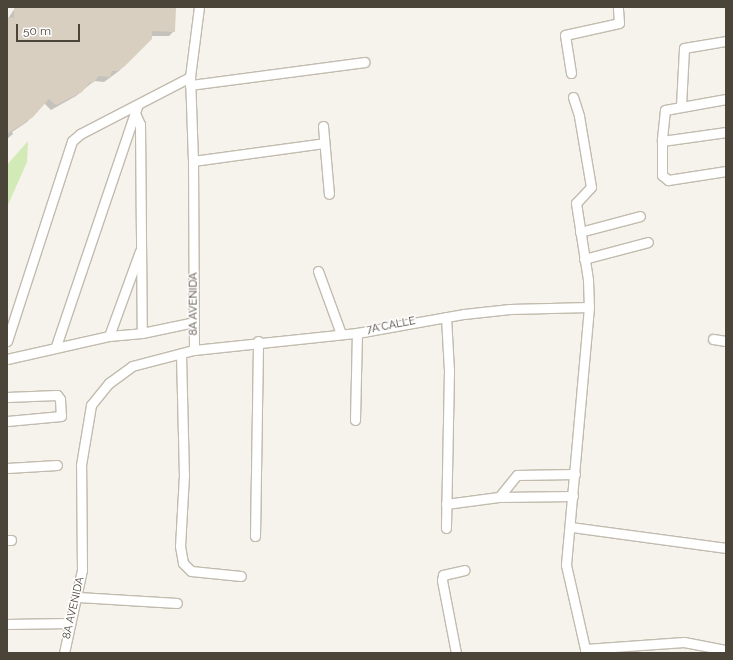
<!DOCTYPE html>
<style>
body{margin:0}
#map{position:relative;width:733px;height:660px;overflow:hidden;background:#f6f3ec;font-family:Raleway,sans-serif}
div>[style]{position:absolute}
.green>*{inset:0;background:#d2eab5}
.shadow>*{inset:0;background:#0003}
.building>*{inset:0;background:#d8cfc1}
.roads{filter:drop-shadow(1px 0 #c2bbae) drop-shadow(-1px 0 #c2bbae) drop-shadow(0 1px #c2bbae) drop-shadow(0 -1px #c2bbae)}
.street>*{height:9px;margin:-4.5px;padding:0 4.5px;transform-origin:4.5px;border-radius:4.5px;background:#fff}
span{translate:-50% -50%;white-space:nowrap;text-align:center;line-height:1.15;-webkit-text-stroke:3px #fff;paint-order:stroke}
.street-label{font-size:11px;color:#4b4439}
.frame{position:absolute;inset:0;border:8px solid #4b4439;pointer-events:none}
.scale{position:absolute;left:16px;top:24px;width:64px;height:18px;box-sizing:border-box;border:2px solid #4b4439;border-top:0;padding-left:5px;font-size:12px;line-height:14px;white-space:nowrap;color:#4b4439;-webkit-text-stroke:3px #fff;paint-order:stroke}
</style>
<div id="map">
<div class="green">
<i style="clip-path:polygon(28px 141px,27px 162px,7px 207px,7px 165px)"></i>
</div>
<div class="shadow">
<i style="clip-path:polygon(31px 7px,175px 7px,174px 31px,169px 36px,151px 36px,119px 71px,104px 82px,94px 81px,76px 96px,51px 110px,44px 103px,27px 122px,12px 132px,13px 134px,7px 139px,7px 20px,15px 8px)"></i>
</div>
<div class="building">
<i style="clip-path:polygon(14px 7px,176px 7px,175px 32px,152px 31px,152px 39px,125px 66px,118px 71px,112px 71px,110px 77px,99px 76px,93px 83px,90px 82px,82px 92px,56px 105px,49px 99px,33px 117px,7px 134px,7px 26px,8px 17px,14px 18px)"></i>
</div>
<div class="roads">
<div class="street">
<i style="left:571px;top:73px;width:38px;rotate:-99deg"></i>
<i style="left:565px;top:35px;width:55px;rotate:-12.5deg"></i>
<i style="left:619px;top:23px;width:16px;rotate:-94deg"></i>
<i style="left:190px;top:85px;width:176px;rotate:-7.5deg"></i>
<i style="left:573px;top:97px;width:20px;rotate:72deg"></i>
<i style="left:579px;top:116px;width:72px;rotate:80.4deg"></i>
<i style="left:591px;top:187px;width:22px;rotate:133deg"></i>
<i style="left:576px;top:203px;width:78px;rotate:81.1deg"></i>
<i style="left:588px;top:280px;width:27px;rotate:88deg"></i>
<i style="left:589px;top:307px;width:259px;rotate:95.1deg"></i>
<i style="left:566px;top:565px;width:90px;rotate:77.2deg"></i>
<i style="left:726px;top:99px;width:62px;rotate:169.8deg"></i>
<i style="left:665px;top:110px;width:31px;rotate:96deg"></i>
<i style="left:662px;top:141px;width:34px;rotate:90deg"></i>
<i style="left:662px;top:175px;width:8px;rotate:40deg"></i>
<i style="left:668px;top:180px;width:59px;rotate:-8.8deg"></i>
<i style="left:681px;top:106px;width:58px;rotate:-87deg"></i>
<i style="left:684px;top:48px;width:43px;rotate:-9.5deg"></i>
<i style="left:135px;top:113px;width:12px;rotate:66deg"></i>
<i style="left:140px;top:124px;width:209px;rotate:89.5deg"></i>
<i style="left:323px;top:126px;width:68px;rotate:85deg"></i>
<i style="left:662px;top:141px;width:65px;rotate:-8deg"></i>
<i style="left:193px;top:161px;width:132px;rotate:-7.8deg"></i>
<i style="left:580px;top:232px;width:62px;rotate:-14.9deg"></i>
<i style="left:584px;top:259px;width:66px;rotate:-14.9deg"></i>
<i style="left:318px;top:271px;width:67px;rotate:69.9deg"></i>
<i style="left:446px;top:317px;width:53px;rotate:86.8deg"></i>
<i style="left:449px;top:370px;width:158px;rotate:91.1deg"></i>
<i style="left:109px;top:336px;width:90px;rotate:-70deg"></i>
<i style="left:713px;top:339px;width:13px;rotate:9deg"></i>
<i style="left:7px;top:341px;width:210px;rotate:-72deg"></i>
<i style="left:72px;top:141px;width:11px;rotate:-41deg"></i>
<i style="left:80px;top:134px;width:124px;rotate:-27.4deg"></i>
<i style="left:56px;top:346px;width:252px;rotate:-71.3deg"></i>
<i style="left:194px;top:350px;width:189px;rotate:-90.3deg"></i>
<i style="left:193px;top:161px;width:84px;rotate:-92deg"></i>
<i style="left:190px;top:77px;width:71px;rotate:-82.7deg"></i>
<i style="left:181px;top:354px;width:121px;rotate:88.6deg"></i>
<i style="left:184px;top:475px;width:71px;rotate:93.2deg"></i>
<i style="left:180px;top:546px;width:17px;rotate:80deg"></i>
<i style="left:183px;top:563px;width:11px;rotate:45deg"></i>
<i style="left:191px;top:571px;width:50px;rotate:5.7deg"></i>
<i style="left:7px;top:359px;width:105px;rotate:-12.7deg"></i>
<i style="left:109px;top:336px;width:33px;rotate:-5deg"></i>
<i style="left:142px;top:333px;width:53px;rotate:-11.9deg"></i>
<i style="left:7px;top:397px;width:50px;rotate:-2.3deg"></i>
<i style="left:57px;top:395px;width:5px;rotate:53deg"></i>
<i style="left:60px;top:399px;width:17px;rotate:87deg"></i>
<i style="left:61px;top:416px;width:54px;rotate:174.7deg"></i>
<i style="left:355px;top:420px;width:87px;rotate:-88.7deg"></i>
<i style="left:7px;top:468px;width:50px;rotate:-3.4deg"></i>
<i style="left:499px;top:497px;width:28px;rotate:-51deg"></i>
<i style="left:517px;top:475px;width:58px;rotate:-1deg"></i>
<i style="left:446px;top:504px;width:53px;rotate:-7.5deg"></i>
<i style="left:499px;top:497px;width:74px;rotate:-0.8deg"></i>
<i style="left:571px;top:527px;width:156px;rotate:7.7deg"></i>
<i style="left:255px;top:536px;width:195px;rotate:-89.1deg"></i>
<i style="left:7px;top:540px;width:4px"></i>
<i style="left:78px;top:597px;width:99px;rotate:3.5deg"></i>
<i style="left:7px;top:624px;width:62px;rotate:-0.9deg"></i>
<i style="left:585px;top:649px;width:99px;rotate:-4deg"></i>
<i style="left:684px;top:642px;width:43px;rotate:10.8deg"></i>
<i style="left:64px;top:653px;width:85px;rotate:-77.8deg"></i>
<i style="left:82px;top:570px;width:105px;rotate:-90.5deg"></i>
<i style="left:81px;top:465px;width:61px;rotate:-80.5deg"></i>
<i style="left:91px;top:405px;width:28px;rotate:-51deg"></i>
<i style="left:109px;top:383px;width:29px;rotate:-36deg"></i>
<i style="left:132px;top:366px;width:64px;rotate:-14.5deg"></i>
<i style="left:194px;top:350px;width:164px;rotate:-6deg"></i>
<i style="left:357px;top:333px;width:109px;rotate:-10.1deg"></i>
<i style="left:464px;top:314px;width:46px;rotate:-6.2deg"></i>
<i style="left:510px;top:309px;width:79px;rotate:-1.5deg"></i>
<i style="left:456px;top:653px;width:74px;rotate:-100.9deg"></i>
<i style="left:442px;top:580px;width:5px;rotate:-79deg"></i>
<i style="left:443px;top:575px;width:22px;rotate:-13deg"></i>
</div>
</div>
<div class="street-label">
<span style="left:194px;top:304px;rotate:-90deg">8A AVENIDA</span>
<span style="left:391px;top:326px;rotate:-11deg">7A CALLE</span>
<span style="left:74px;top:608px;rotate:-77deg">8A AVENIDA</span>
</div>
<div class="frame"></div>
<div class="scale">50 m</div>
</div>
